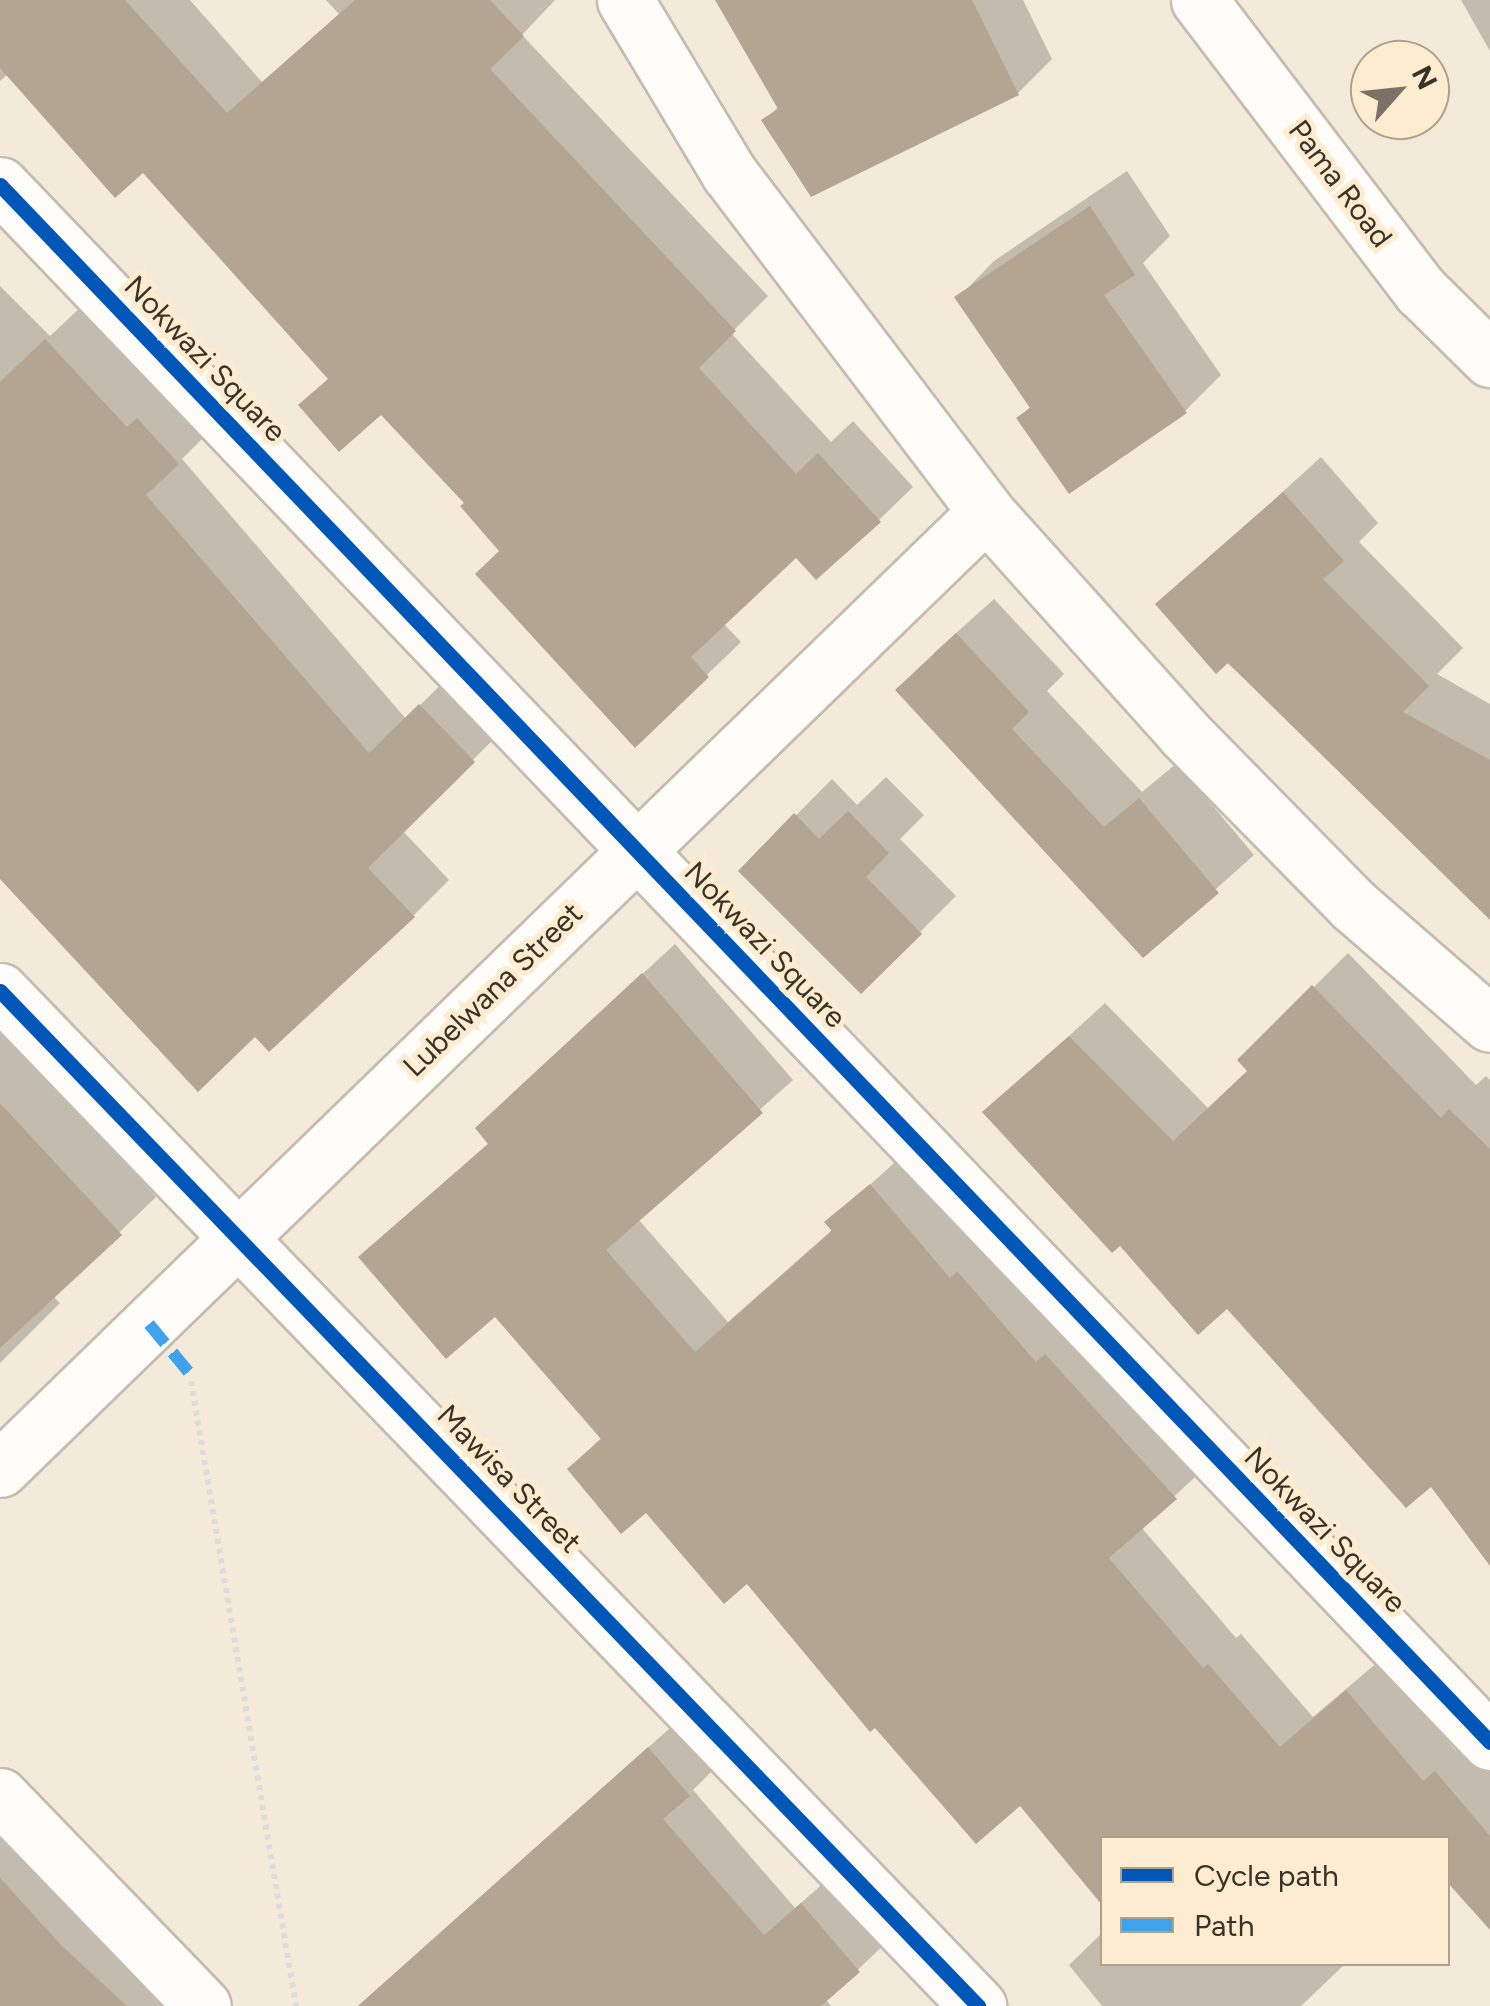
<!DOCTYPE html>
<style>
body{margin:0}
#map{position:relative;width:1490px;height:2006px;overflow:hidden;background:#f4eada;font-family:Figtree,sans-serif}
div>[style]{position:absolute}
.shadow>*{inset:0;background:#0003}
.building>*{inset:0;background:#b4a492}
.path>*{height:6px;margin-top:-3px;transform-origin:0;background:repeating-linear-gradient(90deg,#e0ddd8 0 5px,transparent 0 10px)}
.roads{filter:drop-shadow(2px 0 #c4bcb0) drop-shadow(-2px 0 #c4bcb0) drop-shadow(0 2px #c4bcb0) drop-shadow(0 -2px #c4bcb0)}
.minor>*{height:55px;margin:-27.5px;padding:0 27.5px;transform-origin:27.5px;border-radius:27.5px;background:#fdfcf9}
.tertiary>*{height:55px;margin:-27.5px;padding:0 27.5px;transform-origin:27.5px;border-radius:27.5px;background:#fdfcf9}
.quiet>*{height:12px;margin-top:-6px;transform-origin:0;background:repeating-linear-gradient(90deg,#3fa3eb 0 25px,transparent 0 37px)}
.cycleway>*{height:15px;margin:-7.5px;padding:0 7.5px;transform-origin:7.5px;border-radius:7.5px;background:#0057b8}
span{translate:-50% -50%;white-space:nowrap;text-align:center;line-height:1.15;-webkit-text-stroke:10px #feecd0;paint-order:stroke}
.street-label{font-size:30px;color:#393227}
.legend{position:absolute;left:1100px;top:1836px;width:350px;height:130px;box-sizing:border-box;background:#feecd0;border:2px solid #afa28c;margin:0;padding:12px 18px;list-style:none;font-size:30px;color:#393227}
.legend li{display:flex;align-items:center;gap:20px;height:50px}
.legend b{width:50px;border:2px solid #afa28c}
.north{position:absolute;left:1350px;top:40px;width:100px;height:100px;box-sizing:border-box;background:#feecd0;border:2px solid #afa28c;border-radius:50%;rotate:63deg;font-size:28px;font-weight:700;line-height:40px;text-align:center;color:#393227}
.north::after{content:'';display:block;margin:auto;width:35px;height:45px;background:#7a7266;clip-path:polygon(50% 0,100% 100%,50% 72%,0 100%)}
</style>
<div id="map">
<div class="shadow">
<i style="clip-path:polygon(0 0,190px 0,262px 82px,339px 14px,326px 0,555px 0,522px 35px,768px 296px,731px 333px,831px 442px,853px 421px,913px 487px,879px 520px,796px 554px,723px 623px,741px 642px,635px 744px,468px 503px,381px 411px,302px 405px,330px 377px,143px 169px,8px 74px,0 81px)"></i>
<i style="clip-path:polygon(718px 0,1023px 0,1052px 59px,1018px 93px,764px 121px,779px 106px)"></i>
<i style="clip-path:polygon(1461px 0,1490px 0,1490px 51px)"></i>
<i style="clip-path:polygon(1127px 171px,1170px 236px,1143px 263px,1221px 375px,1185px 411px,1019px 418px,1031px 406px,958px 298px,994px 261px)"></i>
<i style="clip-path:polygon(0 286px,50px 336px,83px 305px,214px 427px,182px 459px,406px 719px,456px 670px,509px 724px,402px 830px,449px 880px,413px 916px,0 831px)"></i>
<i style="clip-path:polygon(1321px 457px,1378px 523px,1359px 542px,1463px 648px,1437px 674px,1490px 704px,1490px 886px,1159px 605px)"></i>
<i style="clip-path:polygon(994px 599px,1064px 674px,1047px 691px,1142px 792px,1177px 763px,1254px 855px,1143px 954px,934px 653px)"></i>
<i style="clip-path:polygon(886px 777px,924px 815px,900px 839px,956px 896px,861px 991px,741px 871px,832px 779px,857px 805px)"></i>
<i style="clip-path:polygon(675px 944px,793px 1080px,638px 1219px,728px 1322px,833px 1229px,828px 1223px,903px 1155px,1207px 1466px,1141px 1527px,1236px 1638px,1241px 1634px,1313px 1717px,1379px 1661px,1456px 1751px,1467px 1742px,1490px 1768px,1490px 1926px,1448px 1879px,1448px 1838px,1102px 1838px,1102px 1901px,1021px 1802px,747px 1580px,647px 1509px,570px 1469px,603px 1436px,496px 1313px,361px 1257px,490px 1142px,509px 1097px)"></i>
<i style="clip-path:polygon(1348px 953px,1476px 1085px,1486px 1076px,1490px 1080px,1490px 1562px,1432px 1483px,1228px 1306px,1121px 1242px,986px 1112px,1105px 1003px,1209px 1109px,1250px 1070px,1241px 1060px)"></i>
<i style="clip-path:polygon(0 1025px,156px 1197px,53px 1296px,60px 1303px,0 1363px)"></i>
<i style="clip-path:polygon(679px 1720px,718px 1765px,693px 1790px,795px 1908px,832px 1876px,888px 1941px,826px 2000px,831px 2006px,358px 2006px)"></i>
<i style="clip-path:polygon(0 1808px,201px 2006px,0 2006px)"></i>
<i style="clip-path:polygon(1101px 1934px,1102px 1964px,1345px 1964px,1301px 2006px,1102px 2006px,1069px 1965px)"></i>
</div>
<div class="building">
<i style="clip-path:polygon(0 0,125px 0,227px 113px,355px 0,490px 0,524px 36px,490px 69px,736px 331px,699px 368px,796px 474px,818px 453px,881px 522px,816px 580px,796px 558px,691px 657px,709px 677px,635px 748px,475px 574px,499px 551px,460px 506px,464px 503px,381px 415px,339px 452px,298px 405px,328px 379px,143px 173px,115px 198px,0 68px)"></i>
<i style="clip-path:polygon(715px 0,972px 0,1019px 95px,811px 197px,761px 120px,778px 109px)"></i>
<i style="clip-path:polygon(1090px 206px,1135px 275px,1104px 295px,1187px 413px,1069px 494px,1016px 418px,1030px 408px,954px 297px)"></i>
<i style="clip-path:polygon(45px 339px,127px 427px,137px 418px,179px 464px,146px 495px,369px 753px,419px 704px,475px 762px,368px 868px,415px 917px,269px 1052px,255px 1037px,198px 1092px,0 879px,0 382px)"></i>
<i style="clip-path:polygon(1283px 492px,1344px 561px,1323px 579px,1429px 686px,1403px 712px,1490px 760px,1490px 920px,1228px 663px,1216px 674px,1155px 604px)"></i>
<i style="clip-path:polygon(956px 633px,1029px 712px,1012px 729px,1104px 827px,1139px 798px,1219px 893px,1143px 958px,895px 690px)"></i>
<i style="clip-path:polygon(848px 811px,889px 853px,866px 877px,922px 934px,861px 994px,738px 871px,794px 813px,819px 839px)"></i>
<i style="clip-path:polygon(642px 973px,763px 1113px,606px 1250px,695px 1352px,832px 1231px,824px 1222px,870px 1184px,950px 1278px,957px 1271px,1036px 1362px,1045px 1354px,1177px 1499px,1109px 1558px,1203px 1668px,1208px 1664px,1280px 1747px,1346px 1690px,1423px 1781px,1435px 1771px,1490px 1836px,1490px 1930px,1448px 1883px,1448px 1838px,1102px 1838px,1102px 1905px,1020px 1806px,976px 1844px,875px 1728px,870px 1732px,747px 1584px,724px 1604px,646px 1513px,621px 1534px,567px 1469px,601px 1439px,495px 1317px,446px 1359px,358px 1257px,488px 1144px,475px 1128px)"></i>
<i style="clip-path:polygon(1312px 985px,1441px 1118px,1449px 1109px,1490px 1149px,1490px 1566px,1431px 1487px,1406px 1508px,1227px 1309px,1198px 1335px,1120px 1246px,1112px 1253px,982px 1112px,1069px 1036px,1173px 1141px,1247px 1071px,1237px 1060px)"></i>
<i style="clip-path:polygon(0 1103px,122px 1235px,0 1348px)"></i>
<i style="clip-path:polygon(648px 1747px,690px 1796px,663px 1819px,764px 1935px,801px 1903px,860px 1972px,821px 2006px,358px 2006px)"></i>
<i style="clip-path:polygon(0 1878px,62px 1946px,127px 2006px,0 2006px)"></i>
</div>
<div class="path">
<i style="left:191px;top:1381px;width:634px;rotate:80.46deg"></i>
</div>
<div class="roads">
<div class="minor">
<i style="left:625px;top:0;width:202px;rotate:59deg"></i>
<i style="left:729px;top:173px;width:425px;rotate:52.8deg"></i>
<i style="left:986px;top:512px;width:297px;rotate:48.1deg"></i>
<i style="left:1184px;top:733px;width:241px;rotate:45.5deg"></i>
<i style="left:1353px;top:905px;width:181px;rotate:41deg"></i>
<i style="left:0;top:185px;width:2155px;rotate:46.26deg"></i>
<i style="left:0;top:991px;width:1410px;rotate:46.06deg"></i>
<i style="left:0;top:1469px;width:1374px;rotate:-44.14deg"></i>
<i style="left:0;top:1796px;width:292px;rotate:46deg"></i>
</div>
<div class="tertiary">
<i style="left:1199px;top:0;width:366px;rotate:52.7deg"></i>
<i style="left:1421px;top:291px;width:97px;rotate:44.6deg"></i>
</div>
</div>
<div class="quiet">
<i style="left:149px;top:1324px;width:66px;rotate:50.5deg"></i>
</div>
<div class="cycleway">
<i style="left:0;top:185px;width:2155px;rotate:46.26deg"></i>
<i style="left:0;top:991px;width:1410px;rotate:46.06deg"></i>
</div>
<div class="street-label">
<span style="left:1340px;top:184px;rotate:53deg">Pama Road</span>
<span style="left:205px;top:359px;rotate:46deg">Nokwazi Square</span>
<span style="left:765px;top:945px;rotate:46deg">Nokwazi Square</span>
<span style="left:493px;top:990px;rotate:-44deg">Lubelwana Street</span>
<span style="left:509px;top:1479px;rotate:46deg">Mawisa Street</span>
<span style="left:1325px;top:1530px;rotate:46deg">Nokwazi Square</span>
</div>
<ul class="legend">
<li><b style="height:12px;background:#0057b8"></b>Cycle path</li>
<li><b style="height:12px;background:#3fa3eb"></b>Path</li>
</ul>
<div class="north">N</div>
</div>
